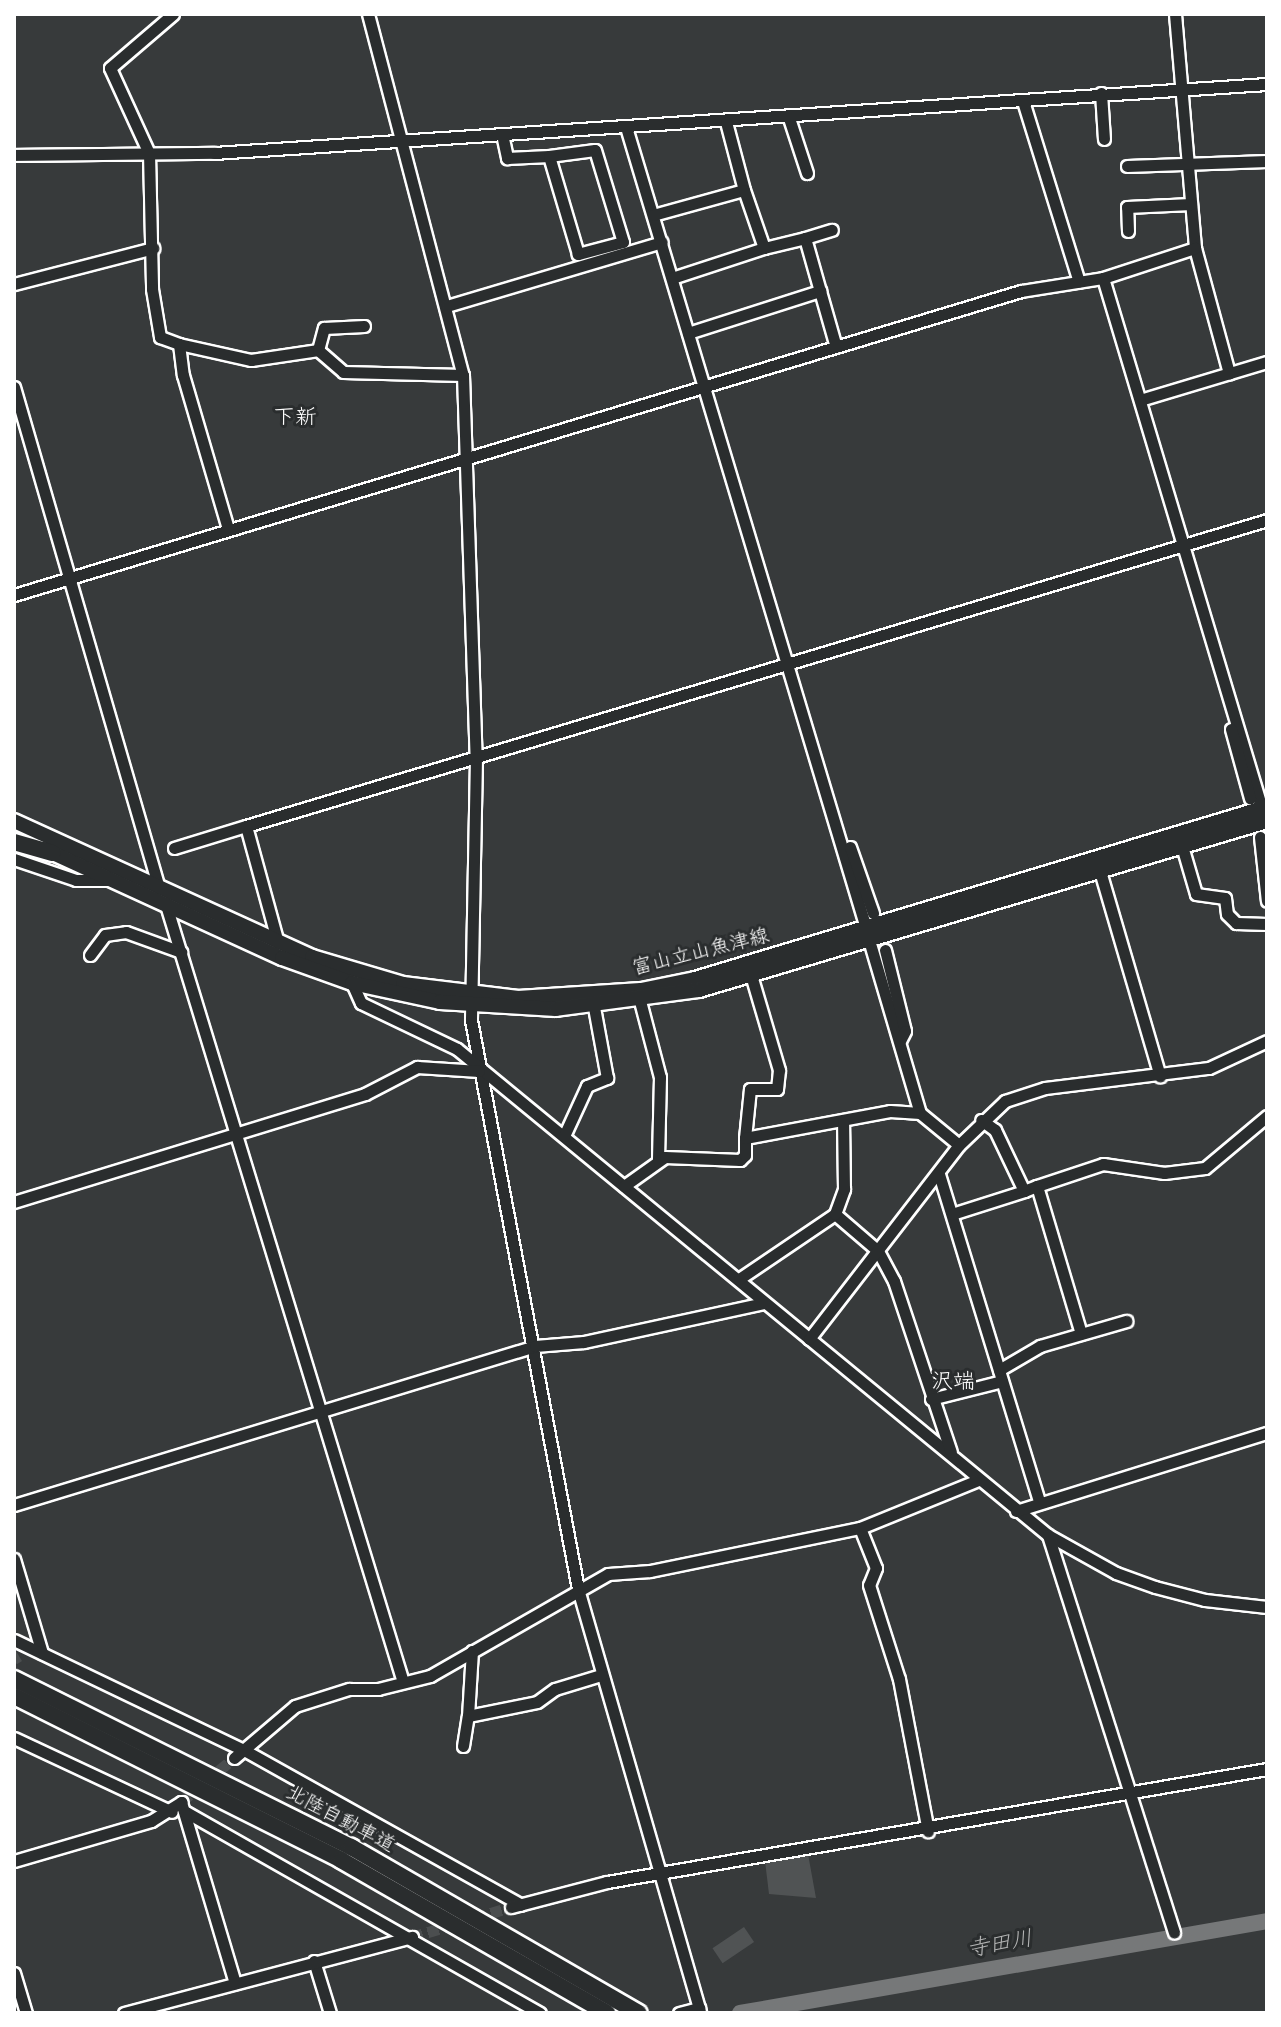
<!DOCTYPE html>
<meta charset="utf-8">
<style>
body{margin:0}
#map{position:relative;width:1281px;height:2027px;overflow:hidden;background:#373a3b;font-family:Kalam,"Klee One",sans-serif}
div>[style]{position:absolute}
.green>*{inset:0;background:#505354;transform-origin:0 0}
.river>*{height:16px;margin:-8px;padding:0 8px;transform-origin:8px;border-radius:8px;background:#767879}
.minor-tunnel>*{height:11px;margin-top:-5.5px;transform-origin:0;background:repeating-linear-gradient(90deg,#4b4e4f 0 11px,transparent 0 16.5px)}
.roads{filter:drop-shadow(2px 0 #fff) drop-shadow(-2px 0 #fff) drop-shadow(0 2px #fff) drop-shadow(0 -2px #fff)}
.minor>*{height:11px;margin:-5.5px;padding:0 5.5px;transform-origin:5.5px;border-radius:5.5px;background:#2a2d2e}
.major>*{height:14px;margin:-7px;padding:0 7px;transform-origin:7px;border-radius:7px;background:#2a2d2e}
.highway>*{height:16px;margin:-8px;padding:0 8px;transform-origin:8px;border-radius:8px;background:#2a2d2e}
span{translate:-50% -50%;white-space:nowrap;text-align:center;line-height:1.15;-webkit-text-stroke:6px #2a2d2e;paint-order:stroke}
.street-label{font-size:20px;color:#fff}
.neighbourhood-label{font-size:22px;color:#fff}
.water-label{font-size:22px;color:#b4b5b5;font-style:italic}
.frame{position:absolute;inset:0;border:16px solid #fff;pointer-events:none}
</style>
<div id="map">
<div class="green">
<i style="clip-path:polygon(808px 1854px,816px 1898px,769px 1894px,765px 1861px)"></i>
<i style="left:744px;top:1927px;width:18px;height:38px;rotate:56deg"></i>
</div>
<div class="river">
<i style="left:740px;top:2013px;width:535px;rotate:-9.9deg"></i>
</div>
<div class="minor-tunnel">
<i style="left:14px;top:1659px;width:6px;rotate:-31deg"></i>
<i style="left:181px;top:1802px;width:69px;rotate:-39.7deg"></i>
<i style="left:412px;top:1937px;width:103px;rotate:-16.9deg"></i>
</div>
<div class="roads">
<div class="minor">
<i style="left:173px;top:14px;width:83px;rotate:139.4deg"></i>
<i style="left:110px;top:68px;width:94px;rotate:65.4deg"></i>
<i style="left:149px;top:153px;width:136px;rotate:88.7deg"></i>
<i style="left:152px;top:289px;width:49px;rotate:80.5deg"></i>
<i style="left:160px;top:337px;width:20px;rotate:20deg"></i>
<i style="left:179px;top:344px;width:31px;rotate:83deg"></i>
<i style="left:183px;top:375px;width:160px;rotate:73.7deg"></i>
<i style="left:368px;top:14px;width:373px;rotate:75.3deg"></i>
<i style="left:463px;top:375px;width:383px;rotate:88.1deg"></i>
<i style="left:476px;top:758px;width:262px;rotate:91.1deg"></i>
<i style="left:471px;top:1020px;width:579px;rotate:79.35deg"></i>
<i style="left:578px;top:1589px;width:441px;rotate:73.9deg"></i>
<i style="left:1175px;top:14px;width:235px;rotate:85.1deg"></i>
<i style="left:1195px;top:248px;width:130px;rotate:74.8deg"></i>
<i style="left:1101px;top:93px;width:46px;rotate:86.3deg"></i>
<i style="left:1023px;top:101px;width:189px;rotate:72.8deg"></i>
<i style="left:789px;top:118px;width:58px;rotate:71.9deg"></i>
<i style="left:626px;top:127px;width:836px;rotate:73.32deg"></i>
<i style="left:502px;top:134px;width:25px;rotate:78deg"></i>
<i style="left:507px;top:158px;width:42px;rotate:-2.7deg"></i>
<i style="left:595px;top:150px;width:96px;rotate:73.1deg"></i>
<i style="left:623px;top:242px;width:47px;rotate:165.1deg"></i>
<i style="left:578px;top:254px;width:102px;rotate:-106.5deg"></i>
<i style="left:549px;top:156px;width:46px;rotate:-7.4deg"></i>
<i style="left:14px;top:155px;width:200px;rotate:-0.6deg"></i>
<i style="left:214px;top:153px;width:1055px;rotate:-3.75deg"></i>
<i style="left:1127px;top:166px;width:140px;rotate:-2deg"></i>
<i style="left:653px;top:215px;width:94px;rotate:-15.4deg"></i>
<i style="left:744px;top:190px;width:70px;rotate:-104.8deg"></i>
<i style="left:1128px;top:231px;width:24px;rotate:-92deg"></i>
<i style="left:1127px;top:207px;width:64px;rotate:-2.7deg"></i>
<i style="left:805px;top:238px;width:28px;rotate:-17deg"></i>
<i style="left:764px;top:248px;width:42px;rotate:-13.7deg"></i>
<i style="left:805px;top:238px;width:55px;rotate:74.2deg"></i>
<i style="left:672px;top:278px;width:97px;rotate:-18.1deg"></i>
<i style="left:764px;top:248px;width:61px;rotate:-109deg"></i>
<i style="left:1103px;top:278px;width:97px;rotate:-18.1deg"></i>
<i style="left:14px;top:284px;width:144px;rotate:-14.5deg"></i>
<i style="left:447px;top:306px;width:224px;rotate:-16.6deg"></i>
<i style="left:688px;top:333px;width:139px;rotate:-17.7deg"></i>
<i style="left:820px;top:291px;width:58px;rotate:74.1deg"></i>
<i style="left:179px;top:344px;width:74px;rotate:12.5deg"></i>
<i style="left:251px;top:360px;width:68px;rotate:-8.5deg"></i>
<i style="left:318px;top:350px;width:23px;rotate:-75deg"></i>
<i style="left:324px;top:328px;width:40px;rotate:-2.9deg"></i>
<i style="left:318px;top:350px;width:33px;rotate:41deg"></i>
<i style="left:343px;top:372px;width:120px;rotate:1.4deg"></i>
<i style="left:14px;top:387px;width:522px;rotate:73.86deg"></i>
<i style="left:1140px;top:400px;width:133px;rotate:-16.7deg"></i>
<i style="left:14px;top:595px;width:1052px;rotate:-16.8deg"></i>
<i style="left:1021px;top:291px;width:83px;rotate:-9deg"></i>
<i style="left:1103px;top:278px;width:554px;rotate:73.33deg"></i>
<i style="left:1231px;top:729px;width:72px;rotate:74.6deg"></i>
<i style="left:1260px;top:837px;width:64px;rotate:83.8deg"></i>
<i style="left:1182px;top:846px;width:50px;rotate:73.7deg"></i>
<i style="left:1196px;top:894px;width:29px;rotate:8deg"></i>
<i style="left:1225px;top:898px;width:16px;rotate:83deg"></i>
<i style="left:1227px;top:914px;width:13px;rotate:45deg"></i>
<i style="left:1236px;top:923px;width:31px;rotate:2deg"></i>
<i style="left:850px;top:847px;width:70px;rotate:70.8deg"></i>
<i style="left:174px;top:848px;width:75px;rotate:-17deg"></i>
<i style="left:14px;top:859px;width:65px;rotate:18.7deg"></i>
<i style="left:76px;top:880px;width:38px"></i>
<i style="left:1100px;top:871px;width:214px;rotate:73.7deg"></i>
<i style="left:166px;top:905px;width:812px;rotate:73.04deg"></i>
<i style="left:869px;top:940px;width:180px;rotate:73.6deg"></i>
<i style="left:920px;top:1113px;width:50px;rotate:39.4deg"></i>
<i style="left:278px;top:943px;width:121px;rotate:-105.3deg"></i>
<i style="left:246px;top:826px;width:1066px;rotate:-16.68deg"></i>
<i style="left:885px;top:950px;width:83px;rotate:76.1deg"></i>
<i style="left:905px;top:1031px;width:11px;rotate:117deg"></i>
<i style="left:90px;top:955px;width:25px;rotate:-53deg"></i>
<i style="left:105px;top:935px;width:21px;rotate:-8deg"></i>
<i style="left:126px;top:932px;width:59px;rotate:20deg"></i>
<i style="left:352px;top:983px;width:22px;rotate:66deg"></i>
<i style="left:361px;top:1003px;width:106px;rotate:25.6deg"></i>
<i style="left:457px;top:1049px;width:765px;rotate:39.43deg"></i>
<i style="left:1048px;top:1535px;width:78px;rotate:29.2deg"></i>
<i style="left:1116px;top:1573px;width:41px;rotate:19.7deg"></i>
<i style="left:1155px;top:1587px;width:52px;rotate:14.6deg"></i>
<i style="left:1205px;top:1600px;width:62px;rotate:6.4deg"></i>
<i style="left:640px;top:1001px;width:79px;rotate:75.3deg"></i>
<i style="left:660px;top:1077px;width:82px;rotate:91.4deg"></i>
<i style="left:564px;top:1136px;width:55px;rotate:-65.3deg"></i>
<i style="left:587px;top:1086px;width:22px;rotate:-22deg"></i>
<i style="left:607px;top:1078px;width:72px;rotate:-100.4deg"></i>
<i style="left:745px;top:1138px;width:49px;rotate:-84.2deg"></i>
<i style="left:750px;top:1089px;width:27px"></i>
<i style="left:777px;top:1089px;width:19px;rotate:-84deg"></i>
<i style="left:779px;top:1070px;width:106px;rotate:-106.4deg"></i>
<i style="left:939px;top:1174px;width:343px;rotate:73deg"></i>
<i style="left:624px;top:1186px;width:50px;rotate:-35.3deg"></i>
<i style="left:665px;top:1157px;width:75px;rotate:2.3deg"></i>
<i style="left:740px;top:1160px;width:7px;rotate:-45deg"></i>
<i style="left:745px;top:1155px;width:17px;rotate:-90deg"></i>
<i style="left:745px;top:1138px;width:147px;rotate:-10.5deg"></i>
<i style="left:890px;top:1111px;width:30px;rotate:4deg"></i>
<i style="left:1037px;top:1186px;width:70px;rotate:-18.4deg"></i>
<i style="left:1103px;top:1164px;width:62px;rotate:8.4deg"></i>
<i style="left:1164px;top:1173px;width:41px;rotate:-7deg"></i>
<i style="left:1205px;top:1168px;width:81px;rotate:-40deg"></i>
<i style="left:1024px;top:1191px;width:14px;rotate:-21deg"></i>
<i style="left:1037px;top:1186px;width:154px;rotate:73.4deg"></i>
<i style="left:14px;top:1202px;width:367px;rotate:-17.1deg"></i>
<i style="left:365px;top:1094px;width:59px;rotate:-27.4deg"></i>
<i style="left:417px;top:1067px;width:62px;rotate:3.7deg"></i>
<i style="left:835px;top:1214px;width:57px;rotate:40.7deg"></i>
<i style="left:878px;top:1251px;width:34px;rotate:62deg"></i>
<i style="left:894px;top:1281px;width:180px;rotate:71.6deg"></i>
<i style="left:952px;top:1214px;width:76px;rotate:-17.7deg"></i>
<i style="left:1024px;top:1191px;width:68px;rotate:-115.4deg"></i>
<i style="left:995px;top:1130px;width:17px;rotate:-144deg"></i>
<i style="left:739px;top:1279px;width:116px;rotate:-34.1deg"></i>
<i style="left:835px;top:1214px;width:27px;rotate:-70deg"></i>
<i style="left:844px;top:1189px;width:69px;rotate:-90.8deg"></i>
<i style="left:809px;top:1339px;width:245px;rotate:-52.3deg"></i>
<i style="left:959px;top:1145px;width:64px;rotate:-43.7deg"></i>
<i style="left:1005px;top:1101px;width:42px;rotate:-18deg"></i>
<i style="left:1045px;top:1088px;width:165px;rotate:-7deg"></i>
<i style="left:1209px;top:1068px;width:64px;rotate:-25deg"></i>
<i style="left:999px;top:1370px;width:48px;rotate:-30.3deg"></i>
<i style="left:1040px;top:1346px;width:90px;rotate:-16.2deg"></i>
<i style="left:931px;top:1399px;width:73px;rotate:-14.2deg"></i>
<i style="left:14px;top:1505px;width:545px;rotate:-16.97deg"></i>
<i style="left:535px;top:1346px;width:49px;rotate:-4.7deg"></i>
<i style="left:584px;top:1342px;width:184px;rotate:-12.2deg"></i>
<i style="left:1016px;top:1511px;width:263px;rotate:-17.3deg"></i>
<i style="left:860px;top:1528px;width:43px;rotate:68.2deg"></i>
<i style="left:876px;top:1568px;width:18px;rotate:112deg"></i>
<i style="left:869px;top:1585px;width:99px;rotate:72.3deg"></i>
<i style="left:899px;top:1679px;width:155px;rotate:79.2deg"></i>
<i style="left:1048px;top:1535px;width:417px;rotate:72.4deg"></i>
<i style="left:14px;top:1559px;width:98px;rotate:73.4deg"></i>
<i style="left:14px;top:1640px;width:255px;rotate:25.6deg"></i>
<i style="left:244px;top:1750px;width:317px;rotate:29.2deg"></i>
<i style="left:468px;top:1716px;width:65px;rotate:-86.5deg"></i>
<i style="left:14px;top:1738px;width:174px;rotate:25.1deg"></i>
<i style="left:463px;top:1746px;width:30px;rotate:-81deg"></i>
<i style="left:468px;top:1716px;width:70px;rotate:-11.5deg"></i>
<i style="left:537px;top:1702px;width:22px;rotate:-36deg"></i>
<i style="left:555px;top:1689px;width:48px;rotate:-16.9deg"></i>
<i style="left:234px;top:1758px;width:80px;rotate:-40.4deg"></i>
<i style="left:295px;top:1706px;width:57px;rotate:-17.5deg"></i>
<i style="left:349px;top:1689px;width:29px"></i>
<i style="left:378px;top:1689px;width:54px;rotate:-14deg"></i>
<i style="left:430px;top:1676px;width:205px;rotate:-29.8deg"></i>
<i style="left:608px;top:1574px;width:42px;rotate:-4.1deg"></i>
<i style="left:650px;top:1571px;width:214px;rotate:-11.6deg"></i>
<i style="left:860px;top:1528px;width:127px;rotate:-22.1deg"></i>
<i style="left:186px;top:1812px;width:407px;rotate:29.6deg"></i>
<i style="left:14px;top:1861px;width:143px;rotate:-16.3deg"></i>
<i style="left:151px;top:1821px;width:36px;rotate:-32deg"></i>
<i style="left:181px;top:1802px;width:189px;rotate:73.4deg"></i>
<i style="left:511px;top:1907px;width:99px;rotate:-14.6deg"></i>
<i style="left:607px;top:1882px;width:670px;rotate:-9.72deg"></i>
<i style="left:314px;top:1961px;width:54px;rotate:72.9deg"></i>
<i style="left:14px;top:1973px;width:42px;rotate:73.3deg"></i>
<i style="left:124px;top:2013px;width:298px;rotate:-14.8deg"></i>
<i style="left:679px;top:2013px;width:21px;rotate:-14deg"></i>
</div>
<div class="major">
<i style="left:14px;top:821px;width:328px;rotate:24.5deg"></i>
<i style="left:312px;top:957px;width:95px;rotate:16.5deg"></i>
<i style="left:403px;top:984px;width:116px;rotate:6.9deg"></i>
<i style="left:518px;top:998px;width:123px;rotate:-3.7deg"></i>
<i style="left:641px;top:990px;width:55px;rotate:-11.5deg"></i>
<i style="left:695px;top:979px;width:597px;rotate:-16.74deg"></i>
<i style="left:44px;top:849px;width:262px;rotate:24.6deg"></i>
<i style="left:282px;top:958px;width:74px;rotate:19.7deg"></i>
<i style="left:352px;top:983px;width:90px;rotate:12.2deg"></i>
<i style="left:440px;top:1002px;width:116px;rotate:3.5deg"></i>
<i style="left:556px;top:1009px;width:144px;rotate:-7.6deg"></i>
<i style="left:699px;top:990px;width:593px;rotate:-16.57deg"></i>
</div>
<div class="highway">
<i style="left:14px;top:842px;width:40px;rotate:16deg"></i>
<i style="left:14px;top:1679px;width:377px;rotate:26.5deg"></i>
<i style="left:351px;top:1847px;width:332px;rotate:30deg"></i>
<i style="left:14px;top:1696px;width:366px;rotate:26.6deg"></i>
<i style="left:341px;top:1860px;width:307px;rotate:29.9deg"></i>
</div>
</div>
<div class="street-label">
<span style="left:701px;top:953px;rotate:-14deg">富山立山魚津線</span>
<span style="left:340px;top:1820px;rotate:28deg">北陸自動車道</span>
</div>
<div class="neighbourhood-label">
<span style="left:295px;top:419px">下新</span>
<span style="left:953px;top:1383px">沢端</span>
</div>
<div class="water-label">
<span style="left:1000px;top:1945px;rotate:-10deg">寺田川</span>
</div>
<div class="frame"></div>
</div>
